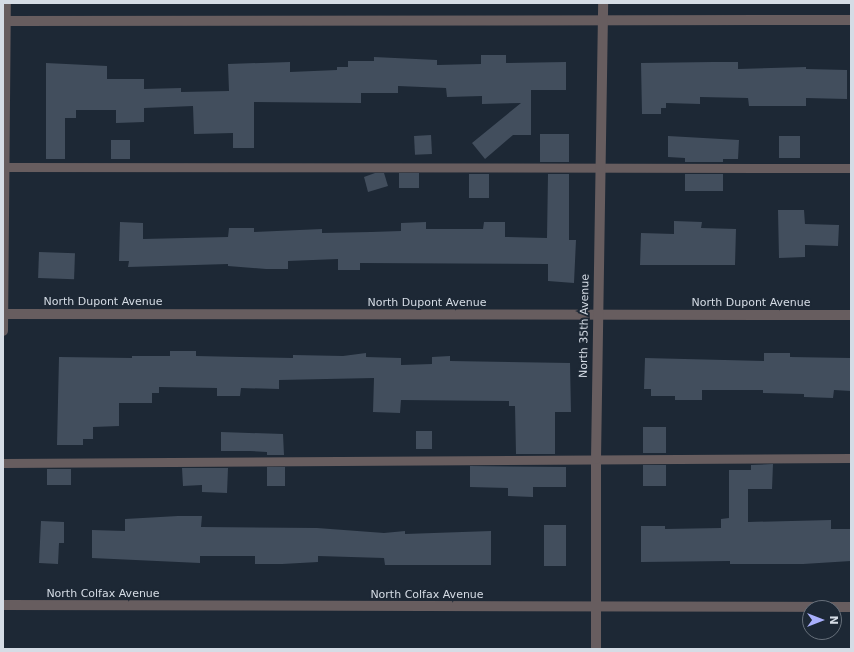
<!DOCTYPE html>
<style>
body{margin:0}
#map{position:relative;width:854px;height:652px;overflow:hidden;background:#1d2835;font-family:"DejaVu Sans",sans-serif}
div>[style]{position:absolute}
.building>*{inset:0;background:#424e5d;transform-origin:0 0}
.lane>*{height:9px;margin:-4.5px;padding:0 4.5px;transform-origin:4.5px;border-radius:4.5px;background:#675d5f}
.street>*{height:10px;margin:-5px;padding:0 5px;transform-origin:5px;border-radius:5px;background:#675d5f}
span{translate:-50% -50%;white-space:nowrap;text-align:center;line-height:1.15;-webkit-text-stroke:4px #1d2835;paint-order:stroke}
.street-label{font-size:11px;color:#d5dce5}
.frame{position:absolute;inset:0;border:4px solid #d5dce5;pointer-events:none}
.north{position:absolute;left:802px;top:600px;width:40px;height:40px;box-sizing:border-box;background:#1d2835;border:1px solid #67707b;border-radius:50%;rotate:90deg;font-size:11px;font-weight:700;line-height:16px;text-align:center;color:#d5dce5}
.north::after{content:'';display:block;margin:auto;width:14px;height:18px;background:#a9b0fc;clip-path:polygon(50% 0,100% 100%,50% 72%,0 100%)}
</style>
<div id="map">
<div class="building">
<i style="clip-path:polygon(481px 55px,506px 55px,506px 63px,566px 62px,566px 90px,531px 90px,531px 135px,513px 135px,485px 159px,472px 143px,521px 103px,482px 104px,482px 96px,447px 97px,446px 88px,398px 86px,398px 93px,361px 93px,361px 103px,254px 102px,254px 148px,233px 148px,233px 133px,194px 134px,193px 106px,144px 108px,144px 122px,116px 123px,116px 110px,76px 110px,76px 118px,65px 118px,65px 159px,46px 159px,46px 63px,107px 66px,107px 79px,144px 79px,144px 89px,181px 88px,181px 92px,229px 91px,228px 64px,290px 62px,290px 72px,337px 70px,337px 67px,348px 67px,348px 61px,374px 61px,374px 57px,437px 60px,437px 65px,481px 64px)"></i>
<i style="clip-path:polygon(713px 62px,738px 62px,738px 69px,806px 67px,806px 69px,847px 70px,847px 99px,806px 98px,806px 106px,749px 106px,748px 98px,700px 97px,700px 104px,666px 103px,666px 108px,661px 108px,661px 114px,642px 114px,641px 63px)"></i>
<i style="left:540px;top:134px;width:29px;height:28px"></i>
<i style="left:431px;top:135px;width:19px;height:17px;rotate:87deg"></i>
<i style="clip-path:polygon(668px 136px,739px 140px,738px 159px,723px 159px,723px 162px,685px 162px,685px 158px,668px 157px)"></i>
<i style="left:779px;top:136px;width:21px;height:22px"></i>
<i style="left:111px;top:140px;width:19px;height:19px"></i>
<i style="clip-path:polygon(375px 173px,384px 173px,388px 186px,368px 192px,364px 177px)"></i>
<i style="left:399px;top:173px;width:20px;height:15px"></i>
<i style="left:489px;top:174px;width:24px;height:20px;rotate:90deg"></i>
<i style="clip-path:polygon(548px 174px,569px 174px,569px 240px,576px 240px,574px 283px,548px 281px,548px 264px,360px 263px,360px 270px,338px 270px,338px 259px,288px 261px,288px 269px,266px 269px,228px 266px,228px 264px,128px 267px,129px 261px,119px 261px,120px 222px,143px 223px,143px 239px,228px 237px,229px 228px,254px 228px,254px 232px,322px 229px,322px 233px,371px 232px,401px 231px,401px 223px,426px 222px,426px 229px,483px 229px,484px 222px,505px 222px,505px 237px,547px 238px)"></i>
<i style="left:685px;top:174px;width:38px;height:17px"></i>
<i style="clip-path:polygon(778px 210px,804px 210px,805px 224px,839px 225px,838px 246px,805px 245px,805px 257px,779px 258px)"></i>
<i style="clip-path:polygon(674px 221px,702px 222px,701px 228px,736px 229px,735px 265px,640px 265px,641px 233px,674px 234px)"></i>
<i style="left:39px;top:252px;width:36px;height:26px;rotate:2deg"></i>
<i style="clip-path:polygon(170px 351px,196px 351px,196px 356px,241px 357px,293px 358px,293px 355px,343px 356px,366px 353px,366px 357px,401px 358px,401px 365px,432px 364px,432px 357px,450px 356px,450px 361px,570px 363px,571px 412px,555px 412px,555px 454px,516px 454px,515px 406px,509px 406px,509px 401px,401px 400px,400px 413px,373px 412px,374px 378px,279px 380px,279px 389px,241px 388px,240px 396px,217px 396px,217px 388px,159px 387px,159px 393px,152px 393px,152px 403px,119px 403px,119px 426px,93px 427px,93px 439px,83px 439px,83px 445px,57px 445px,59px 357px,132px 358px,132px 356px,170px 356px)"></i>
<i style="clip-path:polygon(764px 353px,790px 353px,790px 357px,851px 358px,851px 391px,834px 390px,833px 398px,804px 397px,804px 394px,763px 393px,763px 390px,702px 390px,702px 400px,675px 400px,675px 396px,651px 396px,651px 389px,644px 389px,645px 358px,764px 361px)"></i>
<i style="left:666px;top:427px;width:26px;height:23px;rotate:90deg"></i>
<i style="left:416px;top:431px;width:16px;height:18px"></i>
<i style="clip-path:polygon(221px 432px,283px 434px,284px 455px,267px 455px,267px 452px,250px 451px,221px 451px)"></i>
<i style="clip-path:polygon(773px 464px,772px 489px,748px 489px,748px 522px,831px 520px,831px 529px,851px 529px,851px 561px,803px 564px,730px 564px,730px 561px,641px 562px,641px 526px,665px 526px,665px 529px,721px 528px,721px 519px,729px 518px,729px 470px,751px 470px,751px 465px)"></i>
<i style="left:643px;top:465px;width:23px;height:21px"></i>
<i style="clip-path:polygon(470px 466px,566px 467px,566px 487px,533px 487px,533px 497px,508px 496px,508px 488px,470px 487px)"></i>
<i style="left:267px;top:467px;width:18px;height:19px"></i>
<i style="clip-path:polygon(182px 468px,228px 468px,227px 493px,202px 492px,202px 485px,183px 486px)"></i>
<i style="left:47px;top:469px;width:24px;height:16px"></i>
<i style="clip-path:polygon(178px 516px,202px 516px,201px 527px,317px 528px,384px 533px,405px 531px,405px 534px,491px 531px,491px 565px,385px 565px,384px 558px,318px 556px,318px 562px,282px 564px,255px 564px,255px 556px,200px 556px,200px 563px,92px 558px,92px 530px,125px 531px,125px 519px)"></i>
<i style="clip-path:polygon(41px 521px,64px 522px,64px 543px,59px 543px,58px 564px,39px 563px)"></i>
<i style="left:544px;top:525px;width:22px;height:41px"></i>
</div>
<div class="lane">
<i style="left:3px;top:167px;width:848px;rotate:0.07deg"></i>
<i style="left:3px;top:463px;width:848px;rotate:-0.34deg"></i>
</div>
<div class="street">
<i style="left:3px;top:21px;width:848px;rotate:-0.07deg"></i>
<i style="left:3px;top:314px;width:848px;rotate:0.07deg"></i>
<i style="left:3px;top:331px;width:328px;rotate:-89.5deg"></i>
<i style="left:3px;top:605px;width:848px;rotate:0.14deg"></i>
<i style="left:596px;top:649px;width:190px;rotate:-90deg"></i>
<i style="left:596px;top:459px;width:456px;rotate:-89.1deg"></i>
</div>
<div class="street-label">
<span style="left:103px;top:302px">North Dupont Avenue</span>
<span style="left:427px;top:303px">North Dupont Avenue</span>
<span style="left:751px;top:303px">North Dupont Avenue</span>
<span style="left:585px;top:326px;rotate:-89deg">North 35th Avenue</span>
<span style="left:103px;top:594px">North Colfax Avenue</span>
<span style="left:427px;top:595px">North Colfax Avenue</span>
</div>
<div class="frame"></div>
<div class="north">N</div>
</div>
